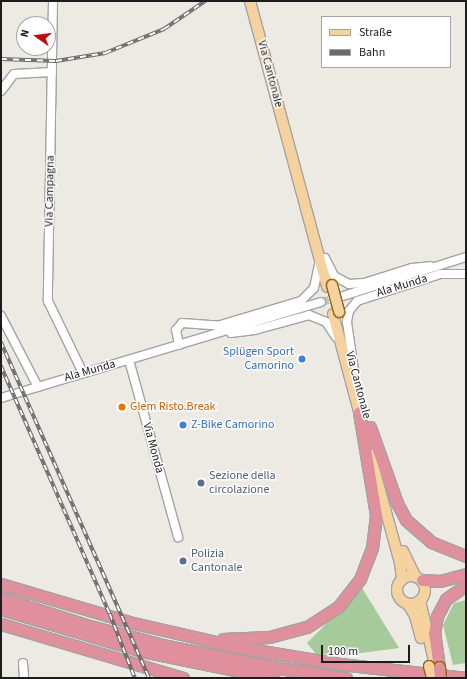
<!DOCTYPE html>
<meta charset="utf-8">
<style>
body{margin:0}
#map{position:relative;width:467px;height:679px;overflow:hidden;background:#edeae3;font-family:"Source Sans 3",sans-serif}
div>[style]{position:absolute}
.forest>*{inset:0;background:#a7ca9a}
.minor-tunnel>*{height:8px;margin-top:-4px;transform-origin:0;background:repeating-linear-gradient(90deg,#c3c1bb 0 8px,transparent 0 12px)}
.roads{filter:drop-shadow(1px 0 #a3a3a3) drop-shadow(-1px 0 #a3a3a3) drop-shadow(0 1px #a3a3a3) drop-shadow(0 -1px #a3a3a3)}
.minor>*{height:8px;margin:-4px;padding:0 4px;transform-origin:4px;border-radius:4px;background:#fff}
.major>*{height:10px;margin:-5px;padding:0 5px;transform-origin:5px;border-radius:5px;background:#f6d29f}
.major>.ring{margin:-5px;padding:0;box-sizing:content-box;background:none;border:10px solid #f6d29f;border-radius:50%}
.highway>*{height:11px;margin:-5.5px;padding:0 5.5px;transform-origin:5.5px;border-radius:5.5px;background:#e08f9c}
.rail>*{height:3.5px;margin-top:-1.75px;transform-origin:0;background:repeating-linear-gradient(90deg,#fff 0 6px,#6a6a6a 0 12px);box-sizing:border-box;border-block:1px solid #6a6a6a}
.bridges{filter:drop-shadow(1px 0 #8c6309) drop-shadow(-1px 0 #8c6309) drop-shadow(0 1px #8c6309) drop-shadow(0 -1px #8c6309)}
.major-bridge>*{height:10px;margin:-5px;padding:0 5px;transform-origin:5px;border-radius:5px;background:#f6d29f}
.highway-bridge>*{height:11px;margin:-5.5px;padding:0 5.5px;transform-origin:5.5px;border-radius:5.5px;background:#e08f9c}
.dots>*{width:11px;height:11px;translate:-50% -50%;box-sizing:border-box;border:2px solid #fff;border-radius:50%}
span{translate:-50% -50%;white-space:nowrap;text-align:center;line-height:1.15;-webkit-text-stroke:3px #fff;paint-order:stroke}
.street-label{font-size:12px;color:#1c1c1c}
.shop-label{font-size:12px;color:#366cbe}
.right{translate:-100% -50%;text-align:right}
.left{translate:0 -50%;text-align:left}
.food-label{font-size:12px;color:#c56008}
.service-label{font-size:12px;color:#4e5e75}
.frame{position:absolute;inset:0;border:2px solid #1c1c1c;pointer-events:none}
.legend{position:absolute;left:321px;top:16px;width:130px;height:52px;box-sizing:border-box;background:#fff;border:1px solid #a4a4a4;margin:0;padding:5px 7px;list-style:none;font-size:12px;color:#1c1c1c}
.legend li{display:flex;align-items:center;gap:8px;height:20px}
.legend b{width:20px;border:1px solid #a4a4a4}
.north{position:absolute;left:16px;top:16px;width:40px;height:40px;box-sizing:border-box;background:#fff;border:1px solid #a4a4a4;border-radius:50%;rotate:284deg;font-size:11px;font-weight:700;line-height:16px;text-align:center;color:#1c1c1c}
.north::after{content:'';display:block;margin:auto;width:14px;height:18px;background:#bc0f0d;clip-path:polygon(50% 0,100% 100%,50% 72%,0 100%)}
.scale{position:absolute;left:321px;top:645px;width:89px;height:18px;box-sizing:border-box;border:2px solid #1c1c1c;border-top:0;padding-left:5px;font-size:12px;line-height:14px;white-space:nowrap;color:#1c1c1c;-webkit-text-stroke:3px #fff;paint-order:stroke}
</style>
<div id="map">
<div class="forest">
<i style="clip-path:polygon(362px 588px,399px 648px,346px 655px,316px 654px,307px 643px)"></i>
<i style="clip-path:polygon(466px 600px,466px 663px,453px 665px,443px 625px,454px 603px)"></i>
</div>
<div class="minor-tunnel">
<i style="left:321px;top:302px;width:20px;rotate:-15deg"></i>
</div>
<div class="roads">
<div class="minor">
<i style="left:53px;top:1px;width:300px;rotate:91deg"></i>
<i style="left:48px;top:301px;width:80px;rotate:64.1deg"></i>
<i style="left:1px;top:91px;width:21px;rotate:-53deg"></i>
<i style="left:14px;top:74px;width:38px;rotate:-3deg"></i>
<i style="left:325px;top:258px;width:20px;rotate:63deg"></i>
<i style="left:334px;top:276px;width:17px;rotate:28deg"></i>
<i style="left:349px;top:284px;width:15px;rotate:-4deg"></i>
<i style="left:364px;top:283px;width:50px;rotate:-17.4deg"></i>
<i style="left:412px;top:268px;width:18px;rotate:-6deg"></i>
<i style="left:343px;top:296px;width:129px;rotate:-17.6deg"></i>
<i style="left:1px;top:316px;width:80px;rotate:62.5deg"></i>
<i style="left:217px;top:326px;width:88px;rotate:-16.6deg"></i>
<i style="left:301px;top:301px;width:18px;rotate:-45deg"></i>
<i style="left:314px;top:288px;width:24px;rotate:-78deg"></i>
<i style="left:231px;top:333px;width:24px;rotate:-7deg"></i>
<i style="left:255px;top:330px;width:56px;rotate:-15.5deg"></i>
<i style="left:309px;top:315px;width:18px;rotate:22deg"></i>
<i style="left:326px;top:322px;width:18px;rotate:56deg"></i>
<i style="left:179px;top:345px;width:15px;rotate:-101deg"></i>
<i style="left:176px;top:330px;width:9px;rotate:-49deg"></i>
<i style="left:182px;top:323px;width:39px;rotate:4deg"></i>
<i style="left:129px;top:360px;width:184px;rotate:74.5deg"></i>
<i style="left:354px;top:370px;width:49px;rotate:-98.3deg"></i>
<i style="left:347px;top:322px;width:11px;rotate:-80deg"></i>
<i style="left:349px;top:311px;width:13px;rotate:-51deg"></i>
<i style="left:357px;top:301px;width:87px;rotate:-18deg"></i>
<i style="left:440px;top:274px;width:26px"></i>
<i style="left:1px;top:398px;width:334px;rotate:-16.7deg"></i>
<i style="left:23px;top:663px;width:15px;rotate:86deg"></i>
</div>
<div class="major">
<i style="left:250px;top:1px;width:296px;rotate:74.9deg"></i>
<i style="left:333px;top:314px;width:109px;rotate:75.1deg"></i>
<i style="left:370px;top:454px;width:113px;rotate:74.6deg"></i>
<i style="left:400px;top:563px;width:17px;rotate:83deg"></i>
<i style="left:403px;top:551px;width:28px;rotate:64deg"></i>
<i class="ring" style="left:397px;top:576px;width:18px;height:18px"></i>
<i style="left:420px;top:600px;width:63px;rotate:77.1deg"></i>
<i style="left:407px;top:603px;width:15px;rotate:58deg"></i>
<i style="left:415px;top:616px;width:23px;rotate:75deg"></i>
</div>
<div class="highway">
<i style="left:370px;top:427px;width:81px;rotate:70.4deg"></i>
<i style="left:397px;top:503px;width:19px;rotate:62deg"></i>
<i style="left:406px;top:520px;width:33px;rotate:41deg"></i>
<i style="left:431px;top:542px;width:38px;rotate:22deg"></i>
<i style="left:422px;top:580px;width:18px;rotate:3deg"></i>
<i style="left:440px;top:581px;width:27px;rotate:-15deg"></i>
<i style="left:1px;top:584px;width:134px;rotate:16.5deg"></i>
<i style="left:129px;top:622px;width:111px;rotate:13deg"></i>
<i style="left:237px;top:647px;width:104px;rotate:9.4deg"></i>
<i style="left:340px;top:664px;width:127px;rotate:6.3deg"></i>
<i style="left:1px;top:598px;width:93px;rotate:17.5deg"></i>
<i style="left:90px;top:626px;width:80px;rotate:14.6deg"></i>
<i style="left:167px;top:646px;width:113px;rotate:11.2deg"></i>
<i style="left:278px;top:668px;width:69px;rotate:8.4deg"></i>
<i style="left:1px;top:609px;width:147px;rotate:16.6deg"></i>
<i style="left:142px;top:651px;width:134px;rotate:11.6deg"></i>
<i style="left:1px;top:624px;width:190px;rotate:16.5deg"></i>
<i style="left:223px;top:639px;width:46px;rotate:-2.5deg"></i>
<i style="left:269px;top:637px;width:39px;rotate:-15deg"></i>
<i style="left:307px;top:627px;width:38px;rotate:-33deg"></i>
<i style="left:339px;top:606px;width:34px;rotate:-52deg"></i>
<i style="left:360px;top:579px;width:33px;rotate:-69deg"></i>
<i style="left:372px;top:548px;width:33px;rotate:-83deg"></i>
<i style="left:376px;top:515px;width:104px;rotate:-99.4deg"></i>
<i style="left:439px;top:667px;width:34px;rotate:-98deg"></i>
<i style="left:434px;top:633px;width:17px;rotate:-80deg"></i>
<i style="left:437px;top:616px;width:19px;rotate:-62deg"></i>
<i style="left:446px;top:599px;width:24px;rotate:-35deg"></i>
</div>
</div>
<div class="rail">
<i style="left:1px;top:59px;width:55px;rotate:2.1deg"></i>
<i style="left:56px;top:61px;width:50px;rotate:-9.3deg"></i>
<i style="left:105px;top:53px;width:64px;rotate:-22.1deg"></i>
<i style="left:164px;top:29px;width:50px;rotate:-34.3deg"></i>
<i style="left:1px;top:342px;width:367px;rotate:66.2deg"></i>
<i style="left:1px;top:366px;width:271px;rotate:66.3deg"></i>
<i style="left:110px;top:614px;width:69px;rotate:68.7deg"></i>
</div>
<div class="bridges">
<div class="major-bridge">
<i style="left:332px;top:285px;width:28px;rotate:75deg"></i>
<i style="left:429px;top:666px;width:12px;rotate:76deg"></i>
</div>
<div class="highway-bridge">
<i style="left:439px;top:667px;width:11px;rotate:85deg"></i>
</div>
</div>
<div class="dots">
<i style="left:302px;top:359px;background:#3f7fe0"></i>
<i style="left:122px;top:407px;background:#e8710a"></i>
<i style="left:183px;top:425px;background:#3f7fe0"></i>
<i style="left:201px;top:483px;background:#5c6f8a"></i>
<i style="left:183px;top:561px;background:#5c6f8a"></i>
</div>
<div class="street-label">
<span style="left:270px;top:74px;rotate:75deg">Via Cantonale</span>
<span style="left:50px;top:191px;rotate:-89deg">Via Campagna</span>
<span style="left:402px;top:286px;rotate:-17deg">Ala Munda</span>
<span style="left:90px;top:371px;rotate:-16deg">Ala Munda</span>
<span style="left:358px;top:385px;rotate:75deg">Via Cantonale</span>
<span style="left:153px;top:448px;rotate:75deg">Via Monda</span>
</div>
<div class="shop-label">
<span class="right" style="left:294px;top:359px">Splügen Sport<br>Camorino</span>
<span class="left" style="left:191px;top:425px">Z-Bike Camorino</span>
</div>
<div class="food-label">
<span class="left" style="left:130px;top:407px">Glem Risto.Break</span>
</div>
<div class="service-label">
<span class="left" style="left:209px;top:483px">Sezione della<br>circolazione</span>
<span class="left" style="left:191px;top:561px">Polizia<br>Cantonale</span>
</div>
<div class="frame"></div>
<ul class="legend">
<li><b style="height:5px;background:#f6d29f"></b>Straße</li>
<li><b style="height:5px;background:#6a6a6a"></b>Bahn</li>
</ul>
<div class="north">N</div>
<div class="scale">100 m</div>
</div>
